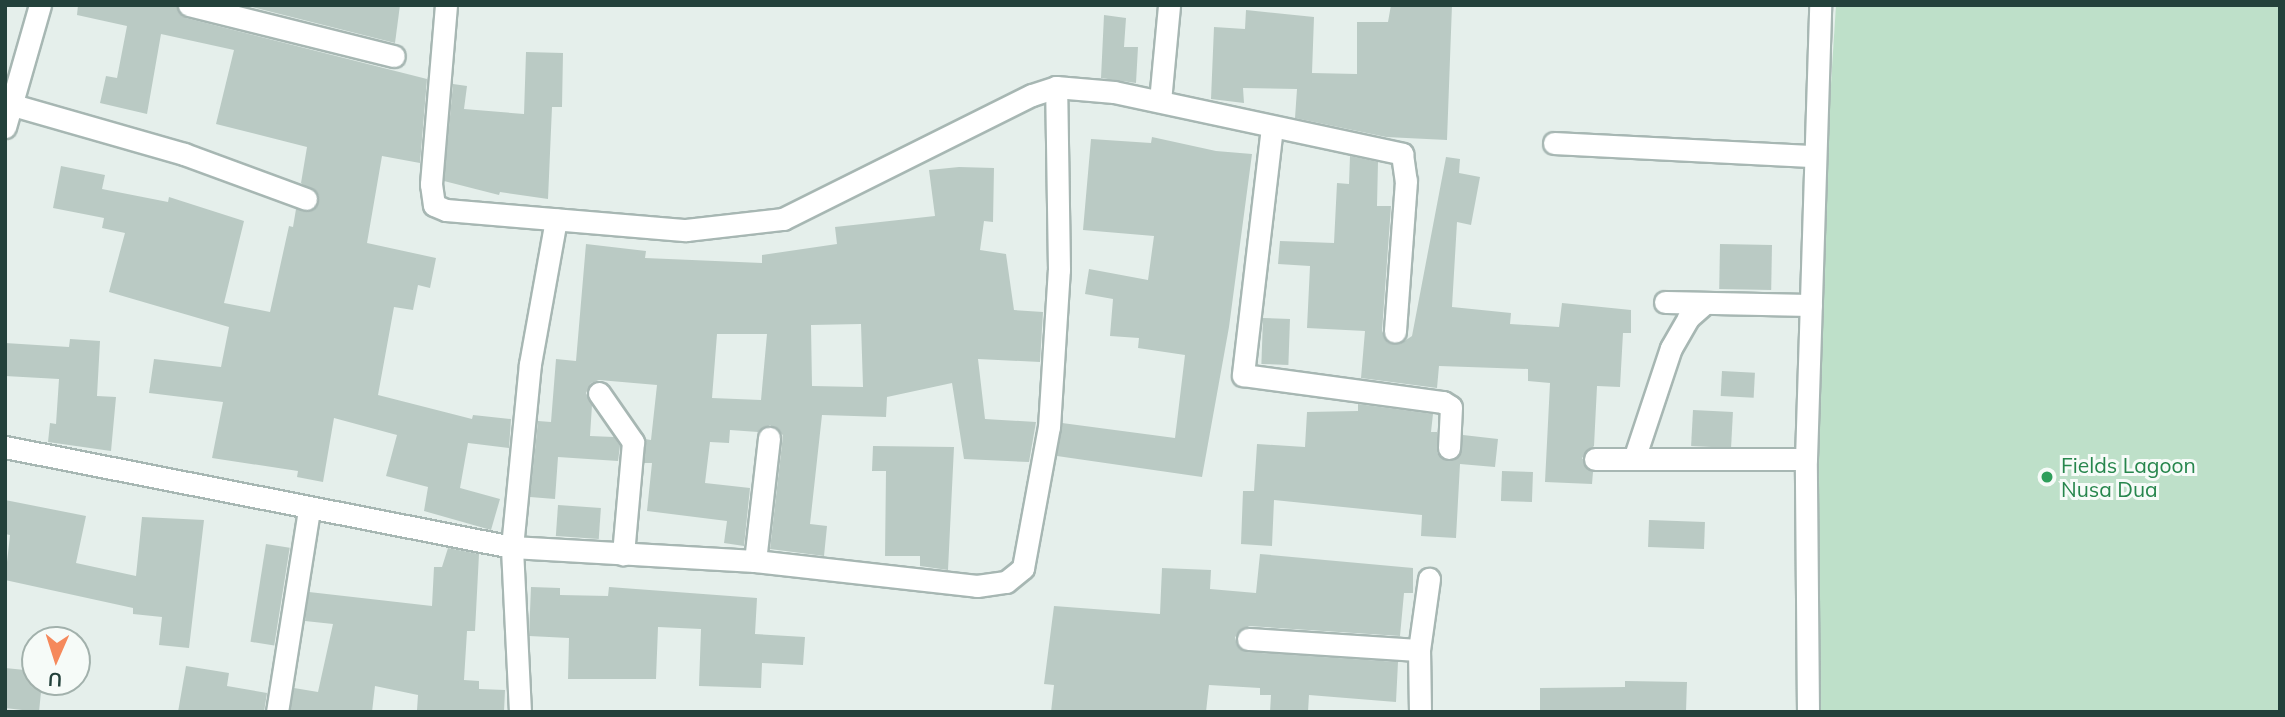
<!DOCTYPE html>
<style>
body{margin:0}
#map{position:relative;width:2285px;height:717px;overflow:hidden;background:#e5efeb;font-family:Mulish,sans-serif}
div>[style]{position:absolute}
.green>*{inset:0;background:#bee0c9}
.building>*{inset:0;background:#bacac4;transform-origin:0 0}
.roads{filter:drop-shadow(2px 0 #a7b7b3) drop-shadow(-2px 0 #a7b7b3) drop-shadow(0 2px #a7b7b3) drop-shadow(0 -2px #a7b7b3)}
.minor>*{height:21px;margin:-10.5px;padding:0 10.5px;transform-origin:10.5px;border-radius:10.5px;background:#fff}
.dots>*{width:19px;height:19px;translate:-50% -50%;box-sizing:border-box;border:4px solid #f6fbf8;border-radius:50%}
span{translate:-50% -50%;white-space:nowrap;text-align:center;line-height:1.15;-webkit-text-stroke:6px #f6fbf8;paint-order:stroke}
.leisure-label{font-size:21px;color:#27864d}
.left{translate:0 -50%;text-align:left}
.frame{position:absolute;inset:0;border:7px solid #23413b;pointer-events:none}
.north{position:absolute;left:21px;top:626px;width:70px;height:70px;box-sizing:border-box;background:#f6fbf8;border:2px solid #a2b1ac;border-radius:50%;rotate:183deg;font-size:19px;font-weight:700;line-height:28px;text-align:center;color:#23413b}
.north::after{content:'';display:block;margin:auto;width:24px;height:32px;background:#f5895c;clip-path:polygon(50% 0,100% 100%,50% 72%,0 100%)}
</style>
<div id="map">
<div class="green">
<i style="clip-path:polygon(1836px 5px,2280px 5px,2280px 712px,1808px 712px,1821px 241px)"></i>
</div>
<div class="building">
<i style="clip-path:polygon(78px 5px,176px 5px,186px 18px,427px 79px,420px 163px,382px 156px,367px 243px,436px 258px,430px 288px,418px 285px,413px 310px,394px 307px,378px 395px,472px 419px,473px 415px,511px 419px,509px 448px,468px 443px,460px 488px,500px 499px,491px 530px,424px 511px,428px 487px,386px 476px,397px 435px,334px 418px,323px 482px,297px 477px,298px 471px,212px 458px,223px 402px,149px 393px,154px 359px,221px 367px,229px 327px,109px 292px,125px 233px,102px 228px,104px 218px,53px 208px,61px 166px,105px 175px,102px 189px,168px 202px,169px 197px,244px 221px,224px 303px,270px 312px,289px 226px,293px 227px,296px 209px,314px 209px,319px 196px,301px 183px,307px 147px,216px 124px,234px 50px,161px 34px,147px 114px,100px 103px,106px 76px,117px 78px,127px 26px,77px 15px)"></i>
<i style="clip-path:polygon(244px 5px,400px 5px,395px 43px)"></i>
<i style="clip-path:polygon(1391px 5px,1452px 5px,1447px 140px,1386px 137px,1295px 118px,1297px 89px,1243px 88px,1244px 103px,1211px 99px,1214px 27px,1245px 29px,1246px 10px,1314px 17px,1312px 73px,1357px 74px,1357px 22px,1388px 22px)"></i>
<i style="clip-path:polygon(1104px 15px,1126px 18px,1124px 47px,1138px 47px,1136px 83px,1101px 78px)"></i>
<i style="clip-path:polygon(526px 52px,563px 53px,562px 107px,552px 107px,548px 199px,500px 192px,499px 195px,444px 181px,453px 84px,467px 86px,464px 109px,524px 114px)"></i>
<i style="clip-path:polygon(1152px 137px,1216px 151px,1252px 154px,1229px 327px,1202px 477px,1057px 456px,1062px 423px,1175px 438px,1185px 355px,1138px 348px,1139px 338px,1110px 336px,1113px 299px,1085px 294px,1089px 269px,1148px 280px,1154px 236px,1083px 230px,1091px 139px,1151px 143px)"></i>
<i style="clip-path:polygon(1350px 156px,1378px 162px,1377px 206px,1391px 206px,1382px 331px,1388px 343px,1400px 344px,1412px 336px,1446px 157px,1460px 159px,1459px 173px,1480px 177px,1471px 225px,1457px 222px,1452px 307px,1511px 313px,1510px 324px,1559px 327px,1562px 303px,1631px 310px,1631px 333px,1623px 333px,1620px 387px,1597px 386px,1594px 446px,1582px 458px,1593px 472px,1592px 484px,1545px 482px,1550px 383px,1528px 381px,1528px 369px,1439px 366px,1437px 388px,1361px 378px,1365px 331px,1307px 328px,1310px 266px,1278px 264px,1280px 241px,1334px 243px,1337px 183px,1349px 184px)"></i>
<i style="clip-path:polygon(evenodd,959px 167px,994px 168px,993px 222px,984px 221px,980px 250px,1006px 254px,1014px 310px,1043px 312px,1040px 362px,978px 359px,985px 419px,1036px 422px,1029px 462px,964px 459px,952px 383px,887px 397px,886px 417px,822px 415px,810px 524px,827px 526px,824px 556px,770px 549px,783px 435px,770px 425px,758px 432px,730px 430px,729px 443px,710px 442px,705px 483px,750px 488px,744px 546px,724px 543px,727px 521px,647px 511px,652px 463px,644px 463px,645px 439px,651px 440px,657px 385px,599px 380px,591px 383px,586px 393px,592px 405px,590px 436px,614px 437px,620px 446px,618px 461px,558px 457px,555px 499px,530px 497px,538px 421px,551px 422px,556px 359px,576px 361px,586px 244px,646px 251px,645px 258px,762px 263px,762px 255px,837px 244px,835px 227px,935px 216px,929px 170px,959px 167px,861px 324px,863px 387px,812px 386px,811px 325px,861px 324px,959px 167px,717px 334px,767px 334px,761px 400px,712px 398px,717px 334px)"></i>
<i style="left:1720px;top:244px;width:52px;height:45px;rotate:1deg"></i>
<i style="left:1263px;top:318px;width:27px;height:46px;rotate:2deg"></i>
<i style="clip-path:polygon(70px 339px,100px 341px,97px 396px,116px 397px,111px 451px,48px 442px,50px 423px,56px 424px,59px 379px,5px 376px,5px 343px,69px 347px)"></i>
<i style="left:1722px;top:371px;width:33px;height:25px;rotate:3deg"></i>
<i style="clip-path:polygon(1358px 404px,1433px 414px,1431px 432px,1437px 432px,1437px 453px,1448px 461px,1460px 454px,1463px 435px,1498px 439px,1495px 467px,1460px 464px,1456px 538px,1421px 536px,1422px 515px,1274px 500px,1272px 546px,1241px 544px,1243px 491px,1254px 491px,1257px 444px,1305px 447px,1307px 412px,1358px 411px)"></i>
<i style="left:1693px;top:410px;width:40px;height:36px;rotate:3deg"></i>
<i style="clip-path:polygon(873px 446px,954px 447px,948px 570px,920px 566px,920px 556px,885px 556px,886px 471px,872px 471px)"></i>
<i style="left:1502px;top:471px;width:31px;height:30px;rotate:2deg"></i>
<i style="clip-path:polygon(5px 500px,86px 516px,76px 563px,136px 576px,142px 517px,204px 520px,189px 648px,159px 645px,162px 617px,133px 614px,133px 608px,5px 580px,10px 535px,5px 534px)"></i>
<i style="left:558px;top:505px;width:43px;height:31px;rotate:4deg"></i>
<i style="left:1649px;top:520px;width:56px;height:27px;rotate:2deg"></i>
<i style="left:266px;top:544px;width:24px;height:99px;rotate:9deg"></i>
<i style="clip-path:polygon(448px 548px,479px 554px,475px 631px,467px 631px,464px 680px,479px 681px,479px 689px,505px 690px,504px 712px,417px 710px,418px 695px,375px 686px,372px 712px,290px 712px,294px 688px,318px 692px,333px 624px,305px 621px,309px 592px,432px 606px,434px 567px,442px 567px)"></i>
<i style="clip-path:polygon(1260px 554px,1413px 568px,1413px 593px,1404px 593px,1400px 636px,1249px 626px,1235px 637px,1237px 645px,1247px 652px,1398px 662px,1396px 702px,1309px 695px,1308px 712px,1270px 712px,1271px 695px,1260px 695px,1260px 688px,1209px 685px,1206px 712px,1051px 712px,1054px 685px,1044px 684px,1054px 606px,1160px 614px,1162px 568px,1211px 570px,1210px 589px,1256px 593px)"></i>
<i style="clip-path:polygon(531px 587px,560px 588px,560px 595px,608px 596px,609px 587px,757px 598px,755px 634px,805px 637px,803px 665px,762px 663px,761px 688px,699px 686px,701px 629px,658px 627px,656px 679px,568px 679px,569px 638px,529px 636px)"></i>
<i style="clip-path:polygon(186px 666px,229px 673px,227px 686px,267px 693px,264px 712px,178px 712px)"></i>
<i style="clip-path:polygon(5px 668px,35px 671px,35px 682px,42px 682px,39px 712px,5px 708px)"></i>
<i style="clip-path:polygon(1625px 681px,1687px 682px,1686px 712px,1540px 712px,1540px 688px,1625px 687px)"></i>
</div>
<div class="roads">
<div class="minor">
<i style="left:189px;top:5px;width:211px;rotate:14deg"></i>
<i style="left:446px;top:5px;width:180px;rotate:94.8deg"></i>
<i style="left:431px;top:184px;width:21px;rotate:82deg"></i>
<i style="left:434px;top:205px;width:13px;rotate:23deg"></i>
<i style="left:446px;top:210px;width:241px;rotate:4.8deg"></i>
<i style="left:686px;top:230px;width:98px;rotate:-6.5deg"></i>
<i style="left:783px;top:219px;width:278px;rotate:-26.5deg"></i>
<i style="left:1032px;top:95px;width:25px;rotate:-18deg"></i>
<i style="left:1056px;top:87px;width:58px;rotate:4.9deg"></i>
<i style="left:1114px;top:92px;width:295px;rotate:12.1deg"></i>
<i style="left:1402px;top:154px;width:27px;rotate:82deg"></i>
<i style="left:1406px;top:181px;width:151px;rotate:94.2deg"></i>
<i style="left:1160px;top:101px;width:96px;rotate:-84.6deg"></i>
<i style="left:13px;top:105px;width:178px;rotate:16deg"></i>
<i style="left:184px;top:154px;width:130px;rotate:20.2deg"></i>
<i style="left:5px;top:127px;width:127px;rotate:-74deg"></i>
<i style="left:1272px;top:127px;width:250px;rotate:96.7deg"></i>
<i style="left:1243px;top:375px;width:202px;rotate:7.7deg"></i>
<i style="left:1443px;top:402px;width:9px;rotate:32deg"></i>
<i style="left:1451px;top:407px;width:41px;rotate:92.8deg"></i>
<i style="left:1554px;top:143px;width:261px;rotate:2.9deg"></i>
<i style="left:1665px;top:302px;width:146px;rotate:1.2deg"></i>
<i style="left:599px;top:393px;width:60px;rotate:55.2deg"></i>
<i style="left:633px;top:442px;width:113px;rotate:95.1deg"></i>
<i style="left:5px;top:447px;width:517px;rotate:11.16deg"></i>
<i style="left:512px;top:547px;width:243px;rotate:3.3deg"></i>
<i style="left:755px;top:561px;width:223px;rotate:6.4deg"></i>
<i style="left:977px;top:586px;width:29px;rotate:-8deg"></i>
<i style="left:1006px;top:582px;width:22px;rotate:-39deg"></i>
<i style="left:1023px;top:568px;width:143px;rotate:-79.6deg"></i>
<i style="left:1049px;top:427px;width:157px;rotate:-86.4deg"></i>
<i style="left:1059px;top:270px;width:183px;rotate:-90.9deg"></i>
<i style="left:1595px;top:459px;width:211px"></i>
<i style="left:1634px;top:459px;width:117px;rotate:-71.6deg"></i>
<i style="left:1671px;top:348px;width:34px;rotate:-60deg"></i>
<i style="left:1688px;top:318px;width:23px;rotate:-41deg"></i>
<i style="left:755px;top:561px;width:124px;rotate:-83.5deg"></i>
<i style="left:1248px;top:639px;width:171px;rotate:3.7deg"></i>
<i style="left:277px;top:712px;width:206px;rotate:-81deg"></i>
<i style="left:520px;top:712px;width:165px;rotate:-92.8deg"></i>
<i style="left:512px;top:547px;width:184px;rotate:-84.4deg"></i>
<i style="left:530px;top:364px;width:147px;rotate:-79.8deg"></i>
<i style="left:1420px;top:712px;width:62px;rotate:-90.9deg"></i>
<i style="left:1419px;top:650px;width:72px;rotate:-82deg"></i>
<i style="left:1808px;top:712px;width:253px;rotate:-90.5deg"></i>
<i style="left:1806px;top:459px;width:454px;rotate:-88.2deg"></i>
</div>
</div>
<div class="dots">
<i style="left:2047px;top:477px;background:#2e9e5b"></i>
</div>
<div class="leisure-label">
<span class="left" style="left:2061px;top:477px">Fields Lagoon<br>Nusa Dua</span>
</div>
<div class="frame"></div>
<div class="north">U</div>
</div>
